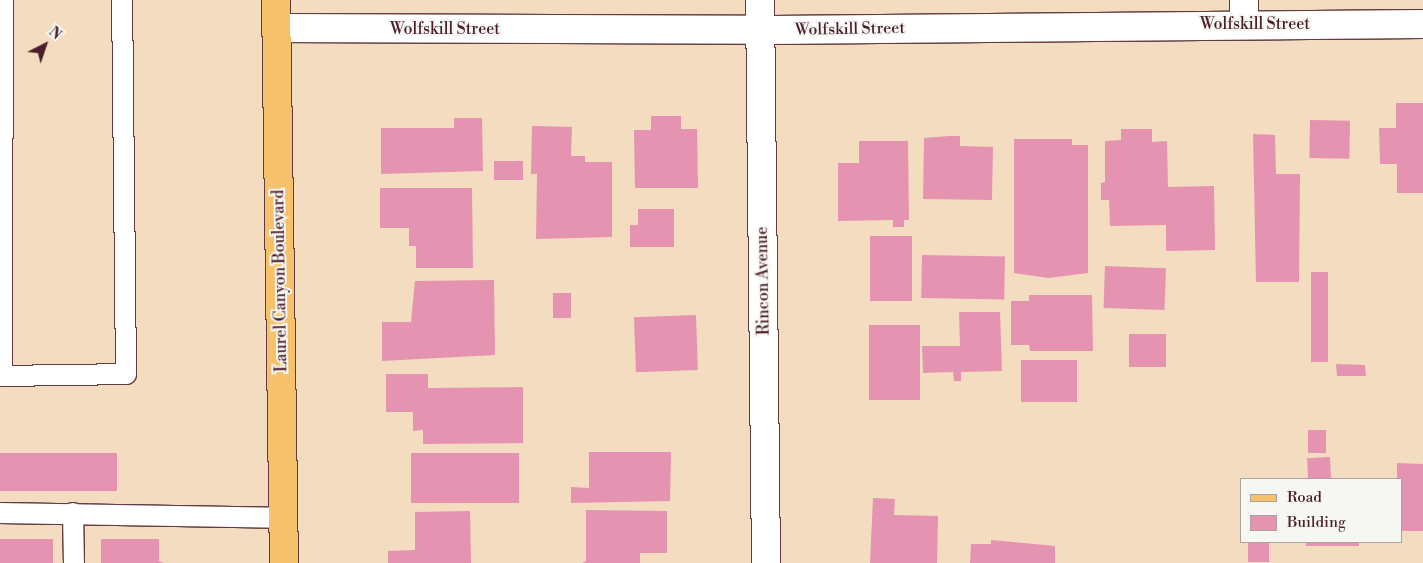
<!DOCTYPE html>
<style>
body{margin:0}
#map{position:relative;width:1423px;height:563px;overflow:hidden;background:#f3dcbf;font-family:"Libre Bodoni",serif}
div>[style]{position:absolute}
.building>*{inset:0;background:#e494b0;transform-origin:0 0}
.roads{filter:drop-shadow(1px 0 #633b41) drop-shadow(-1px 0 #633b41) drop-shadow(0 1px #633b41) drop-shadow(0 -1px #633b41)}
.service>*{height:20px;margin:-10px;padding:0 10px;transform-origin:10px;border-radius:10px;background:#fff}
.minor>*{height:28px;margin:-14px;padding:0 14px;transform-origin:14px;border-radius:14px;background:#fff}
.primary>*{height:28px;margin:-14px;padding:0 14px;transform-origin:14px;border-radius:14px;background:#f6c16b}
span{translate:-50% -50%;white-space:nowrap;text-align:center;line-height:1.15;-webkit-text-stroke:4px #f6f6f2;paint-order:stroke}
.street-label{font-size:16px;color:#4a1f2b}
.legend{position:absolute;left:1240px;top:478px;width:162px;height:65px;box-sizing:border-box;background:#f6f6f2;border:1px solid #b1a0a2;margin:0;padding:6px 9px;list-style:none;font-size:15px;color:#4a1f2b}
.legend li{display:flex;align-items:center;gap:10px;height:25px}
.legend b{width:25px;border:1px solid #b1a0a2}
.north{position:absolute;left:20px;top:20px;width:50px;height:50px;-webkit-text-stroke:4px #f6f6f2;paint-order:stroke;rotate:41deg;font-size:14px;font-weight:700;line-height:20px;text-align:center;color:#4a1f2b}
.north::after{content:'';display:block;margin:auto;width:18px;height:22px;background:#4a1f2b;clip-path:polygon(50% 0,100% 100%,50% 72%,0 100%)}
</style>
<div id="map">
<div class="building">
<i style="clip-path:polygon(1396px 103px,1423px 103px,1423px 193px,1397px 193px,1397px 164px,1380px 164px,1379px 128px,1396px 128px)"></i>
<i style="clip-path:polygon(651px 116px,681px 116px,681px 129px,697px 129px,698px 188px,635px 188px,634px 130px,651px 130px)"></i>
<i style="clip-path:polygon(454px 118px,482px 118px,483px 171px,381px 174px,381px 128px,454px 128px)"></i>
<i style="left:1310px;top:120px;width:40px;height:38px;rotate:1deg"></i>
<i style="clip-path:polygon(532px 126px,572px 127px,571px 156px,585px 156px,585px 162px,612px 162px,612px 237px,536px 239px,537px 174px,531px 174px)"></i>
<i style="clip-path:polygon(1121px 129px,1152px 129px,1152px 142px,1167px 141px,1168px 187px,1214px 186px,1215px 250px,1166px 251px,1166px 225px,1110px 226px,1109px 200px,1101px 200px,1101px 183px,1105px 182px,1105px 141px,1121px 140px)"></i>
<i style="clip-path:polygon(1253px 134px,1275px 135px,1276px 174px,1300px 174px,1299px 282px,1256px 282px)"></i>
<i style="clip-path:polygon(949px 136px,960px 136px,960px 146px,993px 147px,992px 200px,923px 199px,924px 138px)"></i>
<i style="clip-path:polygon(1014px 139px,1072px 139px,1072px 145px,1088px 145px,1088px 273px,1048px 278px,1014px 273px)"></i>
<i style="clip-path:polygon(859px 141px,908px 141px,909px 220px,904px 220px,904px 227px,893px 227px,893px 220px,838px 221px,838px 163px,859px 163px)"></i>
<i style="left:523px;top:161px;width:19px;height:29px;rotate:90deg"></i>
<i style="clip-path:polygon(380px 188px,472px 188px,473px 268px,416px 268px,416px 246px,409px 246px,409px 228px,380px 228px)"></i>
<i style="clip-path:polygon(638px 209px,674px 209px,674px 247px,630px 247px,630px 225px,638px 225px)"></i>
<i style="left:870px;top:236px;width:42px;height:65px"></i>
<i style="left:922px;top:255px;width:83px;height:43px;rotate:1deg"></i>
<i style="left:1105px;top:266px;width:61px;height:42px;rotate:2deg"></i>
<i style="left:1311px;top:272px;width:17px;height:90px"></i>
<i style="clip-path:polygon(494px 280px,495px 355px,382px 361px,382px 322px,411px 322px,415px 281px)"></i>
<i style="left:553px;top:293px;width:18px;height:25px"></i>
<i style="clip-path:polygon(1029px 295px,1092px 295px,1093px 351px,1030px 351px,1029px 345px,1011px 345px,1011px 301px,1029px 301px)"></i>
<i style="clip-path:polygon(959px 312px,1000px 312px,1002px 371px,961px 372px,961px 381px,954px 381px,953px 372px,923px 373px,922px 346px,960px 346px)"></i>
<i style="left:696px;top:315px;width:55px;height:62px;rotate:88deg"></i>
<i style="left:869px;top:325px;width:51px;height:75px"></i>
<i style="left:1129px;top:334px;width:37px;height:33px"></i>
<i style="left:1021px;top:360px;width:56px;height:42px"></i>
<i style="clip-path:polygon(1336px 364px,1365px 365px,1366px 376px,1337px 376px)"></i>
<i style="clip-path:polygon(386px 374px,428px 374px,428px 388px,523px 387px,523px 443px,423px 444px,423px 430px,413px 431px,413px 412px,386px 412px)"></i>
<i style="left:1308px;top:430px;width:18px;height:23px"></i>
<i style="clip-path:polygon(589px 452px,671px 452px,670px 501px,571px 503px,571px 487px,589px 488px)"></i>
<i style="left:0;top:453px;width:117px;height:38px"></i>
<i style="left:411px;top:453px;width:108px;height:50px"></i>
<i style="left:1330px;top:457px;width:21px;height:23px;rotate:87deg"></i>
<i style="clip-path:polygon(1397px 463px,1423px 464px,1423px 531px,1402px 531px,1402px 479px,1397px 479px)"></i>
<i style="clip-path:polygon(873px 498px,895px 499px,894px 515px,938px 516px,937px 563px,870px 563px)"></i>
<i style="clip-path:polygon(586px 510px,667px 511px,667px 553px,640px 553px,640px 563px,582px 563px,586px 561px)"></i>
<i style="clip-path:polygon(470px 511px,471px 563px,388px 563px,388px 551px,415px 550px,415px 512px)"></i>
<i style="left:0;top:539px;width:53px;height:24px"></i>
<i style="clip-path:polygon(101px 539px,159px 539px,159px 561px,164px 563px,101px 563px)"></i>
<i style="clip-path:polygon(991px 540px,1055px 546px,1055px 563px,970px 563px,971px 544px,991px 544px)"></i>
<i style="left:1306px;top:542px;width:53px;height:4px"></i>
<i style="left:1269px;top:543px;width:19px;height:21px;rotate:90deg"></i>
</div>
<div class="roads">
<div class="service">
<i style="left:3px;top:0;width:376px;rotate:90.2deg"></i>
<i style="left:2px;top:376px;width:124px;rotate:-0.9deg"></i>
<i style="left:126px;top:374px;width:374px;rotate:-90.6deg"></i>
<i style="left:0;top:513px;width:283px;rotate:1deg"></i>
<i style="left:73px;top:513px;width:50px;rotate:88.9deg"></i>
</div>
<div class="minor">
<i style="left:760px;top:0;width:563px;rotate:89.39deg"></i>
<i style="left:1244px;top:0;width:23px;rotate:90deg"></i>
<i style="left:277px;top:28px;width:483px;rotate:0.2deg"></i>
<i style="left:760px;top:30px;width:663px;rotate:-0.52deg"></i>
</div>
<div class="primary">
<i style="left:276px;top:0;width:563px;rotate:89.19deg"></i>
</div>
</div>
<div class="street-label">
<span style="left:1255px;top:24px">Wolfskill Street</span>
<span style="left:445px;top:29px">Wolfskill Street</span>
<span style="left:850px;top:29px;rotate:-1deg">Wolfskill Street</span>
<span style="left:280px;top:281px;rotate:-91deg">Laurel Canyon Boulevard</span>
<span style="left:763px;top:281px;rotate:-91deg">Rincon Avenue</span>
</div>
<ul class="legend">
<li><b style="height:6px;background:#f6c16b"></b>Road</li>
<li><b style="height:14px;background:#e494b0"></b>Building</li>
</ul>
<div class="north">N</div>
</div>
